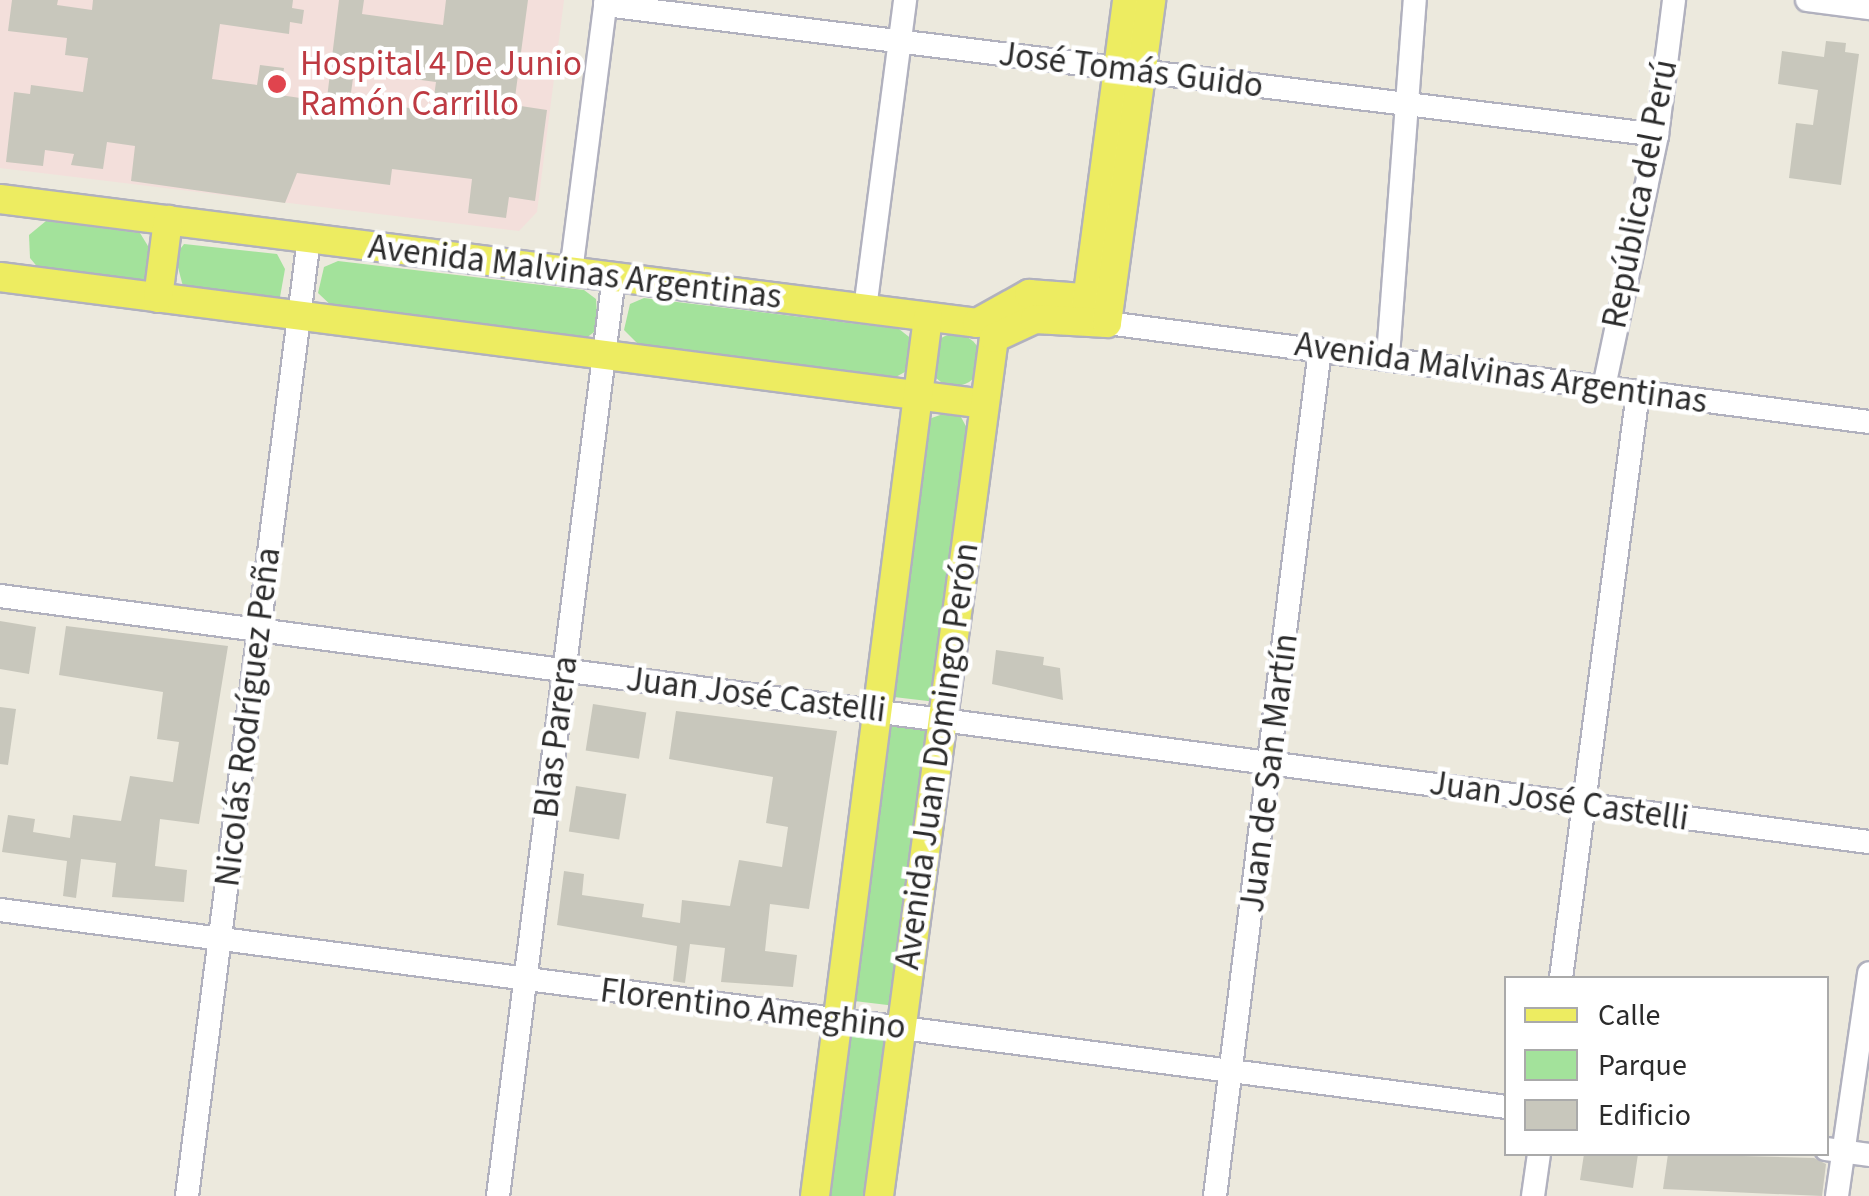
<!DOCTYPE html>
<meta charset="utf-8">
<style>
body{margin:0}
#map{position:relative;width:1869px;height:1196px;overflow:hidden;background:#ece9dd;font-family:"Source Sans 3",sans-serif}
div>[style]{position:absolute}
.medical>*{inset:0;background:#f3dfdb}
.green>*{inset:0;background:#a3e29b;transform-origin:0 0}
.round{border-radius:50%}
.building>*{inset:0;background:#c8c7bc;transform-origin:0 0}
.roads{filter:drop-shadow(2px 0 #b1b1be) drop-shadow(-2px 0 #b1b1be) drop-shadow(0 2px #b1b1be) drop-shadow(0 -2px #b1b1be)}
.minor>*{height:22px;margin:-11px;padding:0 11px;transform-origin:11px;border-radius:11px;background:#fff}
.major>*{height:28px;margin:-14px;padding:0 14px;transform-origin:14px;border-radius:14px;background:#edec61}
.dots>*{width:28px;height:28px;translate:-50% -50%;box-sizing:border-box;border:5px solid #fff;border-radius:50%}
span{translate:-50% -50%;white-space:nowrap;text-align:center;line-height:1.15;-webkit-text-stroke:9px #fff;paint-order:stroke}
.health-label{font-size:35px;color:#be3a42}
.left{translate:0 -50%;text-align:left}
.street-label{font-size:35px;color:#2b2b2b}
.legend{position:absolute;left:1504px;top:976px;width:325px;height:180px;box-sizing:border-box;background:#fff;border:2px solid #aaa;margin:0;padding:12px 18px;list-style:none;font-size:30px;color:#2b2b2b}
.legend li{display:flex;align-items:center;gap:20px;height:50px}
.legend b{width:50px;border:2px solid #aaa}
</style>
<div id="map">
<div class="medical">
<i style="clip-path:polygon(0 0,564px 0,537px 212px,519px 231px,0 168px)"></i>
</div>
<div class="green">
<i style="clip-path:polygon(46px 221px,140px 233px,151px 251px,150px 278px,132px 286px,44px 275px,30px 258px,29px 235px)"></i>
<i style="clip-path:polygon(184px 244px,277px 254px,285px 269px,280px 297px,265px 304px,185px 294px,175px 256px)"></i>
<i style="clip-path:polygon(338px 261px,584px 290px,596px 299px,598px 329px,581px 342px,336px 310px,318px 293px,324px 267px)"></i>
<i style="clip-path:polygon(644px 298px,899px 329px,913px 340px,912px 368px,894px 378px,642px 348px,624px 330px,630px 304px)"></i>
<i class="round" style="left:929px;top:334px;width:52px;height:52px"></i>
<i style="clip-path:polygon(943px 414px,961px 417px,968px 430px,936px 702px,894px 697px,926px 420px)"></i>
<i style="left:888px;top:726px;width:42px;height:277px;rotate:7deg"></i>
<i style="left:848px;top:1029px;width:42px;height:168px;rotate:7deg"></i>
</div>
<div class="building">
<i style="clip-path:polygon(evenodd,12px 0,58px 0,57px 5px,92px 10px,93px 0,293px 0,292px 8px,304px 10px,302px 24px,290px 22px,289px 34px,220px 24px,212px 79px,257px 85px,260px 65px,284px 68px,280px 95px,307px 99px,327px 98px,339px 0,364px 0,362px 14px,443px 25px,446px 0,528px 0,514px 105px,547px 110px,535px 201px,509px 197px,506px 218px,468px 213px,472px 179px,392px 169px,390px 185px,297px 173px,285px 203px,131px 181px,135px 146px,107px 142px,103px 169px,71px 165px,74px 154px,45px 150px,43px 166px,6px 162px,14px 92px,30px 94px,31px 85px,83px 92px,88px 58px,65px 55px,67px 38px,8px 31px,12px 0,354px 71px,436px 82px,432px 111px,350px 100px,354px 71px)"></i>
<i style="clip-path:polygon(1826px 41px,1846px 43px,1845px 52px,1859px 54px,1841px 185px,1789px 178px,1796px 123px,1813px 125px,1818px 90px,1778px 84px,1782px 51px,1824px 57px)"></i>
<i style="clip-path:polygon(0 621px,36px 627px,29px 674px,0 669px)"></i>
<i style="clip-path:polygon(66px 626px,228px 646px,199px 824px,160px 819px,155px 866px,187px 870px,184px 902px,112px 897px,116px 863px,81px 859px,76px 898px,63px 896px,67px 861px,2px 852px,8px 815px,35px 819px,33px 832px,70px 838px,73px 815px,121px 821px,130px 776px,173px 782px,179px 742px,157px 739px,163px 692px,59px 675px)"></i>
<i style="clip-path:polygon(996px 650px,1044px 657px,1043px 665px,1060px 668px,1063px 700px,992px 684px)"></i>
<i style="left:593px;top:704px;width:54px;height:47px;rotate:9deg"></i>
<i style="clip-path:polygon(0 707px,16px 709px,8px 765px,0 764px)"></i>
<i style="clip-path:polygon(676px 711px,837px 731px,809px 909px,770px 904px,765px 951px,797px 955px,793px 987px,721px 982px,725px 948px,690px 944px,685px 983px,673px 981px,677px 946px,557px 925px,564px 871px,584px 874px,582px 895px,644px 904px,642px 917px,680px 923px,682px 900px,730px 906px,739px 860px,782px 867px,788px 827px,766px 823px,773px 777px,669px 759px)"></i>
<i style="left:576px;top:786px;width:51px;height:46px;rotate:9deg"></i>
<i style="clip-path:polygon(1584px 1154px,1638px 1154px,1633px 1188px,1580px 1180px)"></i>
<i style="clip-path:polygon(1668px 1154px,1814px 1158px,1826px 1164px,1822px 1196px,1663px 1189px)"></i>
</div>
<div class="roads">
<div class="minor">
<i style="left:1807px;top:0;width:63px;rotate:7.4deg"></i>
<i style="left:605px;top:5px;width:1060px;rotate:7.04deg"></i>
<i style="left:571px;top:272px;width:274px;rotate:-82.7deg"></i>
<i style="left:865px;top:309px;width:312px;rotate:-82.6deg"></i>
<i style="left:1107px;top:323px;width:768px;rotate:7.4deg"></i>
<i style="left:1388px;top:356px;width:357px;rotate:-85.7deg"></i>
<i style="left:1604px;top:387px;width:258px;rotate:-78.1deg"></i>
<i style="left:1657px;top:135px;width:136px;rotate:-82.8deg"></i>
<i style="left:0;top:596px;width:1885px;rotate:7.5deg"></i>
<i style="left:0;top:910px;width:1519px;rotate:7.45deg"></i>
<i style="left:1561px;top:978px;width:591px;rotate:-82.51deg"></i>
<i style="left:1826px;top:1149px;width:43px;rotate:7.9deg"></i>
<i style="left:187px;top:1196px;width:966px;rotate:-82.74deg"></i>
<i style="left:498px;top:1196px;width:926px;rotate:-82.81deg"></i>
<i style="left:1215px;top:1196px;width:853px;rotate:-82.93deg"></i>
<i style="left:1533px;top:1196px;width:42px;rotate:-81.9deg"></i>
<i style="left:1837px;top:1196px;width:225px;rotate:-81.8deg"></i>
</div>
<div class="major">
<i style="left:0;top:199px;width:985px;rotate:7.23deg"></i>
<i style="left:977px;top:323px;width:60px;rotate:-29.1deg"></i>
<i style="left:1029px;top:294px;width:81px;rotate:4.2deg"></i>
<i style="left:0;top:277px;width:992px;rotate:7.35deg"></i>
<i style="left:158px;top:298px;width:79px;rotate:-82.7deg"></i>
<i style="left:1085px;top:316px;width:319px;rotate:-82.4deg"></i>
<i style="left:815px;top:1196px;width:886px;rotate:-82.67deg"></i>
<i style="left:879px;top:1196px;width:866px;rotate:-82.37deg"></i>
<i style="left:994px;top:338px;width:45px;rotate:-24.9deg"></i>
<i style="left:1035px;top:319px;width:72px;rotate:3.2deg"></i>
<i style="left:1107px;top:323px;width:326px;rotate:-82.2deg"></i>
</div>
</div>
<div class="dots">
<i style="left:277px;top:84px;background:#e0444e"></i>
</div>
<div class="health-label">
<span class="left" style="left:300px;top:84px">Hospital 4 De Junio<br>Ramón Carrillo</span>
</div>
<div class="street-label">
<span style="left:1131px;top:70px;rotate:7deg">José Tomás Guido</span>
<span style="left:1640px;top:194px;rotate:-79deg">República del Perú</span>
<span style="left:575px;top:272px;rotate:7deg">Avenida Malvinas Argentinas</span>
<span style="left:1501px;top:373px;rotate:8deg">Avenida Malvinas Argentinas</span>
<span style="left:756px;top:695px;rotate:7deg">Juan José Castelli</span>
<span style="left:248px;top:717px;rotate:-83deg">Nicolás Rodríguez Peña</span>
<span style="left:556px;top:737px;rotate:-83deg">Blas Parera</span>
<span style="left:937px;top:756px;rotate:-82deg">Avenida Juan Domingo Perón</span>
<span style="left:1269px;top:773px;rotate:-83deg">Juan de San Martín</span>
<span style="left:1559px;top:801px;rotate:8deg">Juan José Castelli</span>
<span style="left:753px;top:1009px;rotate:7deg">Florentino Ameghino</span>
</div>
<ul class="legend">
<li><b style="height:12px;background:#edec61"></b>Calle</li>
<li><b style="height:28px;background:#a3e29b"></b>Parque</li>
<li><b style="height:28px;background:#c8c7bc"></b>Edificio</li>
</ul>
</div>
